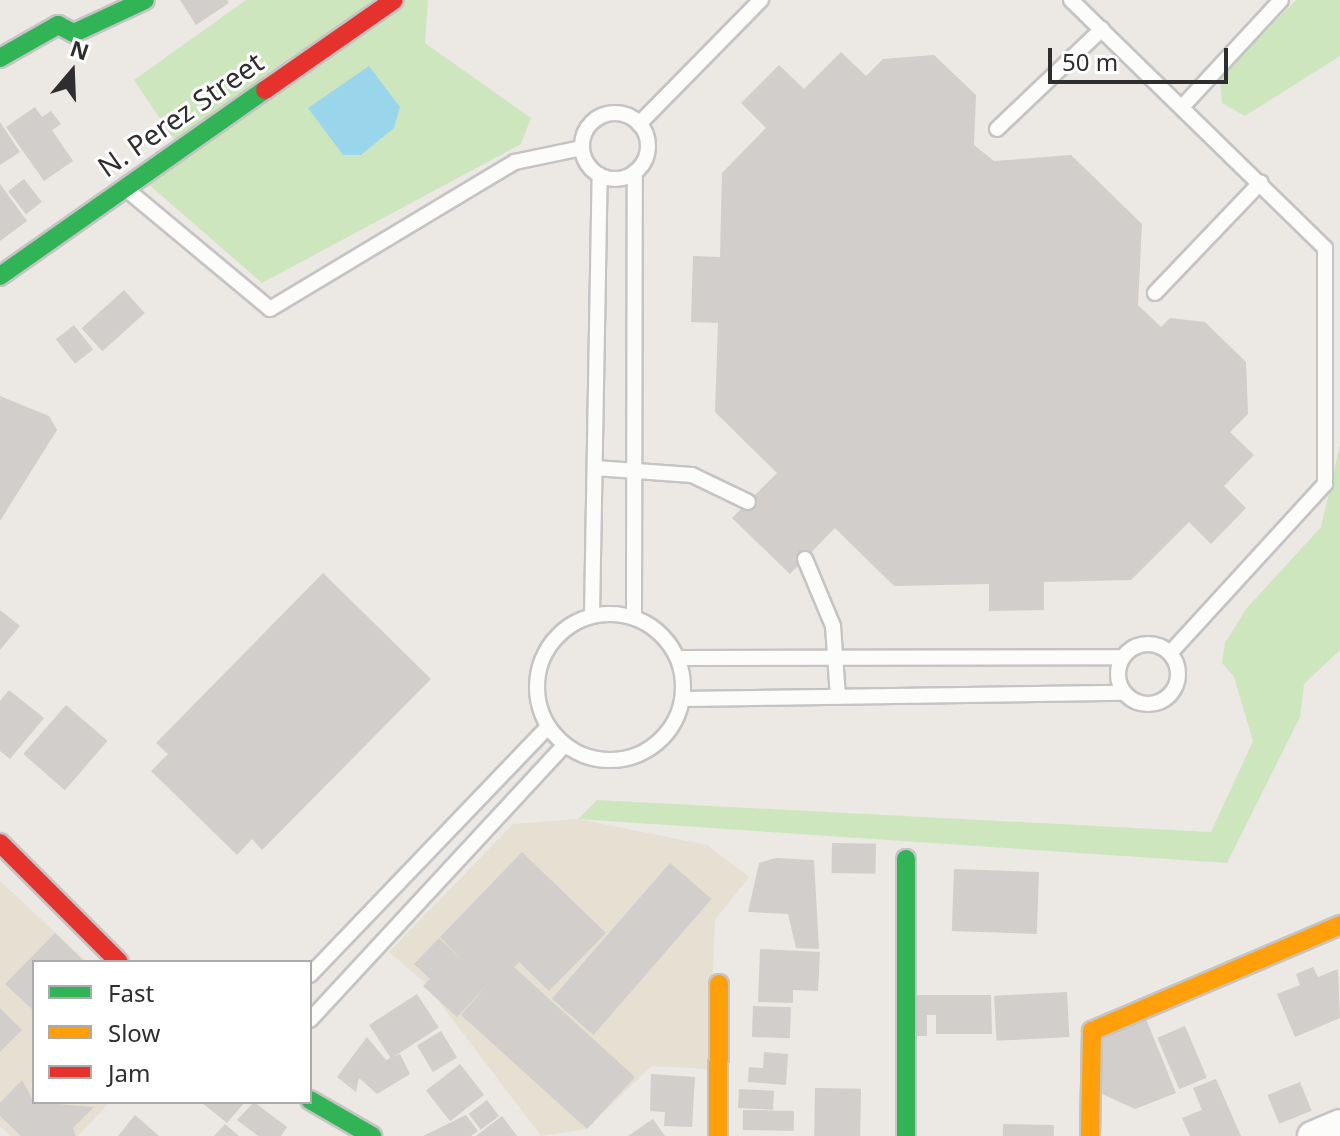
<!DOCTYPE html>
<style>
body{margin:0}
#map{position:relative;width:1340px;height:1136px;overflow:hidden;background:#ece8e4;font-family:"Noto Sans",sans-serif}
div>[style]{position:absolute}
.education>*{inset:0;background:#e6e0d3}
.green>*{inset:0;background:#cee6be}
.water>*{inset:0;background:#99d6ec}
.building>*{inset:0;background:#d1cecb;transform-origin:0 0}
.roads{filter:drop-shadow(2px 0 #c5c4c5) drop-shadow(-2px 0 #c5c4c5) drop-shadow(0 2px #c5c4c5) drop-shadow(0 -2px #c5c4c5)}
.lane>*{height:14px;margin:-7px;padding:0 7px;transform-origin:7px;border-radius:7px;background:#fcfcfb}
.lane>.ring{margin:-7px;padding:0;box-sizing:content-box;background:none;border:14px solid #fcfcfb;border-radius:50%}
.street>*{height:28px;margin:-14px;padding:0 14px;transform-origin:14px;border-radius:14px;background:#fcfcfb}
.fast>*{height:18px;margin:-9px;padding:0 9px;transform-origin:9px;border-radius:9px;background:#30b455}
.slow>*{height:18px;margin:-9px;padding:0 9px;transform-origin:9px;border-radius:9px;background:#ff9f0a}
.jam>*{height:18px;margin:-9px;padding:0 9px;transform-origin:9px;border-radius:9px;background:#e5322d}
span{translate:-50% -50%;white-space:nowrap;text-align:center;line-height:1.15;-webkit-text-stroke:6px #fff;paint-order:stroke}
.street-label{font-size:28px;color:#2e2e2e}
.legend{position:absolute;left:32px;top:960px;width:280px;height:144px;box-sizing:border-box;background:#fff;border:2px solid #ababab;margin:0;padding:10px 14px;list-style:none;font-size:24px;color:#2e2e2e}
.legend li{display:flex;align-items:center;gap:16px;height:40px}
.legend b{width:40px;border:2px solid #ababab}
.north{position:absolute;left:32px;top:32px;width:80px;height:80px;-webkit-text-stroke:6px #fff;paint-order:stroke;rotate:19deg;font-size:22px;font-weight:700;line-height:32px;text-align:center;color:#2e2e2e}
.north::after{content:'';display:block;margin:auto;width:28px;height:36px;background:#2e2e2e;clip-path:polygon(50% 0,100% 100%,50% 72%,0 100%)}
.scale{position:absolute;left:1048px;top:48px;width:180px;height:36px;box-sizing:border-box;border:4px solid #2e2e2e;border-top:0;padding-left:10px;font-size:24px;line-height:28px;white-space:nowrap;color:#2e2e2e;-webkit-text-stroke:6px #fff;paint-order:stroke}
</style>
<div id="map">
<div class="education">
<i style="clip-path:polygon(578px 819px,707px 845px,749px 877px,715px 920px,709px 1069px,651px 1066px,587px 1129px,541px 1136px,424px 982px,389px 952px,513px 824px)"></i>
<i style="clip-path:polygon(0 881px,87px 962px,34px 962px,34px 1102px,110px 1102px,78px 1136px,11px 1136px,0 1126px)"></i>
</div>
<div class="green">
<i style="clip-path:polygon(246px 0,428px 0,425px 43px,531px 118px,521px 144px,262px 283px,147px 183px,186px 157px,134px 80px)"></i>
<i style="clip-path:polygon(1296px 0,1340px 0,1340px 56px,1245px 116px,1222px 103px,1220px 78px)"></i>
<i style="clip-path:polygon(1340px 445px,1340px 650px,1304px 684px,1300px 717px,1227px 863px,578px 819px,597px 800px,1211px 832px,1253px 741px,1234px 677px,1222px 663px,1225px 643px,1246px 609px,1321px 527px)"></i>
</div>
<div class="water">
<i style="clip-path:polygon(369px 66px,400px 107px,394px 128px,361px 155px,343px 155px,308px 108px)"></i>
</div>
<div class="building">
<i style="clip-path:polygon(180px 0,227px 0,229px 3px,196px 25px)"></i>
<i style="clip-path:polygon(841px 52px,866px 76px,883px 59px,934px 55px,976px 95px,974px 145px,994px 161px,1071px 155px,1142px 224px,1138px 305px,1161px 327px,1170px 318px,1205px 322px,1246px 362px,1248px 414px,1230px 432px,1254px 455px,1224px 486px,1246px 508px,1211px 544px,1189px 522px,1131px 580px,1044px 582px,1044px 610px,989px 611px,989px 584px,894px 586px,835px 528px,790px 574px,732px 518px,777px 473px,715px 412px,718px 323px,691px 322px,693px 256px,720px 257px,722px 173px,766px 128px,741px 103px,779px 65px,804px 89px)"></i>
<i style="clip-path:polygon(35px 107px,42px 117px,51px 111px,61px 124px,52px 130px,73px 161px,44px 181px,6px 127px)"></i>
<i style="clip-path:polygon(0 122px,20px 152px,0 165px)"></i>
<i style="left:24px;top:179px;width:29px;height:20px;rotate:52deg"></i>
<i style="clip-path:polygon(0 184px,27px 221px,0 241px)"></i>
<i style="left:124px;top:290px;width:31px;height:57px;rotate:48deg"></i>
<i style="left:74px;top:325px;width:31px;height:23px;rotate:52deg"></i>
<i style="clip-path:polygon(0 396px,49px 416px,57px 430px,0 521px)"></i>
<i style="clip-path:polygon(323px 573px,431px 679px,262px 850px,252px 839px,237px 855px,151px 771px,168px 754px,156px 743px)"></i>
<i style="clip-path:polygon(0 610px,20px 626px,0 650px)"></i>
<i style="clip-path:polygon(9px 690px,44px 718px,10px 759px,0 751px,0 701px)"></i>
<i style="left:66px;top:705px;width:55px;height:65px;rotate:41deg"></i>
<i style="left:832px;top:843px;width:44px;height:30px;rotate:1deg"></i>
<i style="clip-path:polygon(522px 852px,606px 933px,549px 991px,519px 962px,514px 967px,635px 1077px,587px 1129px,461px 1015px,489px 983px,457px 1017px,423px 986px,430px 979px,414px 964px,439px 938px,462px 960px,440px 937px)"></i>
<i style="clip-path:polygon(776px 858px,814px 860px,819px 949px,796px 948px,788px 914px,748px 912px,759px 863px)"></i>
<i style="left:670px;top:863px;width:55px;height:180px;rotate:41deg"></i>
<i style="left:954px;top:869px;width:85px;height:62px;rotate:2deg"></i>
<i style="clip-path:polygon(55px 933px,85px 962px,34px 962px,34px 1011px,5px 984px)"></i>
<i style="clip-path:polygon(760px 949px,820px 952px,818px 991px,793px 990px,793px 1003px,758px 1002px)"></i>
<i style="clip-path:polygon(1313px 967px,1318px 977px,1338px 969px,1340px 1018px,1295px 1037px,1277px 994px,1300px 985px,1296px 974px)"></i>
<i style="left:1067px;top:992px;width:45px;height:73px;rotate:87deg"></i>
<i style="left:417px;top:994px;width:40px;height:57px;rotate:57deg"></i>
<i style="clip-path:polygon(916px 995px,991px 995px,992px 1034px,936px 1034px,936px 1015px,927px 1015px,927px 1036px,917px 1036px)"></i>
<i style="left:753px;top:1006px;width:38px;height:31px;rotate:2deg"></i>
<i style="clip-path:polygon(0 1008px,22px 1030px,0 1052px)"></i>
<i style="clip-path:polygon(1144px 1014px,1176px 1093px,1135px 1109px,1100px 1093px,1103px 1030px)"></i>
<i style="left:1185px;top:1026px;width:56px;height:30px;rotate:67deg"></i>
<i style="left:441px;top:1031px;width:31px;height:28px;rotate:59deg"></i>
<i style="clip-path:polygon(367px 1037px,386px 1060px,400px 1054px,410px 1074px,377px 1094px,359px 1078px,356px 1092px,337px 1077px)"></i>
<i style="clip-path:polygon(764px 1052px,788px 1054px,786px 1085px,748px 1082px,749px 1067px,763px 1068px)"></i>
<i style="left:460px;top:1064px;width:39px;height:43px;rotate:52deg"></i>
<i style="clip-path:polygon(651px 1074px,695px 1077px,692px 1127px,664px 1126px,665px 1112px,650px 1111px)"></i>
<i style="clip-path:polygon(1216px 1079px,1241px 1136px,1190px 1136px,1182px 1118px,1202px 1110px,1193px 1088px)"></i>
<i style="clip-path:polygon(22px 1080px,34px 1102px,94px 1107px,73px 1128px,76px 1136px,21px 1136px,0 1116px,0 1103px)"></i>
<i style="left:1300px;top:1082px;width:31px;height:35px;rotate:68deg"></i>
<i style="left:815px;top:1088px;width:46px;height:48px;rotate:1deg"></i>
<i style="left:739px;top:1089px;width:35px;height:19px;rotate:3deg"></i>
<i style="left:487px;top:1100px;width:20px;height:23px;rotate:53deg"></i>
<i style="clip-path:polygon(201px 1102px,245px 1102px,227px 1123px)"></i>
<i style="clip-path:polygon(254px 1102px,287px 1127px,281px 1136px,258px 1136px,237px 1120px)"></i>
<i style="left:743px;top:1110px;width:51px;height:20px;rotate:1deg"></i>
<i style="clip-path:polygon(135px 1115px,159px 1136px,118px 1136px)"></i>
<i style="clip-path:polygon(466px 1115px,478px 1131px,471px 1136px,423px 1136px)"></i>
<i style="clip-path:polygon(502px 1116px,517px 1136px,476px 1136px)"></i>
<i style="clip-path:polygon(653px 1119px,665px 1136px,628px 1136px)"></i>
<i style="clip-path:polygon(225px 1124px,239px 1136px,214px 1136px)"></i>
<i style="left:1003px;top:1124px;width:51px;height:12px;rotate:1deg"></i>
</div>
<div class="roads">
<div class="lane">
<i style="left:1071px;top:0;width:355px;rotate:44.3deg"></i>
<i style="left:1325px;top:248px;width:236px;rotate:90deg"></i>
<i style="left:1325px;top:484px;width:229px;rotate:132.5deg"></i>
<i style="left:1183px;top:106px;width:144px;rotate:-47.2deg"></i>
<i class="ring" style="left:582px;top:113px;width:52px;height:52px"></i>
<i style="left:639px;top:124px;width:174px;rotate:-45.5deg"></i>
<i style="left:997px;top:129px;width:145px;rotate:-43.6deg"></i>
<i style="left:126px;top:189px;width:187px;rotate:39.8deg"></i>
<i style="left:270px;top:309px;width:286px;rotate:-31deg"></i>
<i style="left:515px;top:162px;width:68px;rotate:-11.8deg"></i>
<i style="left:1155px;top:293px;width:153px;rotate:-46.3deg"></i>
<i style="left:595px;top:468px;width:97px;rotate:4.1deg"></i>
<i style="left:692px;top:475px;width:62px;rotate:25.7deg"></i>
<i style="left:805px;top:559px;width:73px;rotate:67.3deg"></i>
<i style="left:833px;top:626px;width:71px;rotate:86deg"></i>
<i class="ring" style="left:537px;top:614px;width:132px;height:132px"></i>
<i style="left:592px;top:615px;width:440px;rotate:-89deg"></i>
<i style="left:634px;top:617px;width:445px;rotate:-89.9deg"></i>
<i class="ring" style="left:1118px;top:644px;width:46px;height:46px"></i>
<i style="left:678px;top:658px;width:444px;rotate:-0.1deg"></i>
<i style="left:683px;top:699px;width:441px;rotate:-0.8deg"></i>
<i style="left:310px;top:975px;width:344px;rotate:-46.2deg"></i>
<i style="left:310px;top:1020px;width:374px;rotate:-47.2deg"></i>
</div>
<div class="street">
<i style="left:1312px;top:1136px;width:30px;rotate:-23deg"></i>
</div>
<div class="fast">
<i style="left:0;top:58px;width:67px;rotate:-29.6deg"></i>
<i style="left:58px;top:25px;width:18px;rotate:27deg"></i>
<i style="left:74px;top:33px;width:78px;rotate:-24.9deg"></i>
<i style="left:0;top:276px;width:324px;rotate:-35.1deg"></i>
<i style="left:906px;top:859px;width:277px;rotate:90deg"></i>
<i style="left:310px;top:1100px;width:72px;rotate:30.1deg"></i>
</div>
<div class="slow">
<i style="left:718px;top:1136px;width:152px;rotate:-89.6deg"></i>
<i style="left:1090px;top:1136px;width:105px;rotate:-88.9deg"></i>
<i style="left:1092px;top:1031px;width:270px;rotate:-23.1deg"></i>
</div>
<div class="jam">
<i style="left:265px;top:90px;width:157px;rotate:-34.9deg"></i>
<i style="left:0;top:843px;width:168px;rotate:45deg"></i>
</div>
</div>
<div class="street-label">
<span style="left:180px;top:114px;rotate:-35deg">N. Perez Street</span>
</div>
<ul class="legend">
<li><b style="height:10px;background:#30b455"></b>Fast</li>
<li><b style="height:10px;background:#ff9f0a"></b>Slow</li>
<li><b style="height:10px;background:#e5322d"></b>Jam</li>
</ul>
<div class="north">N</div>
<div class="scale">50 m</div>
</div>
